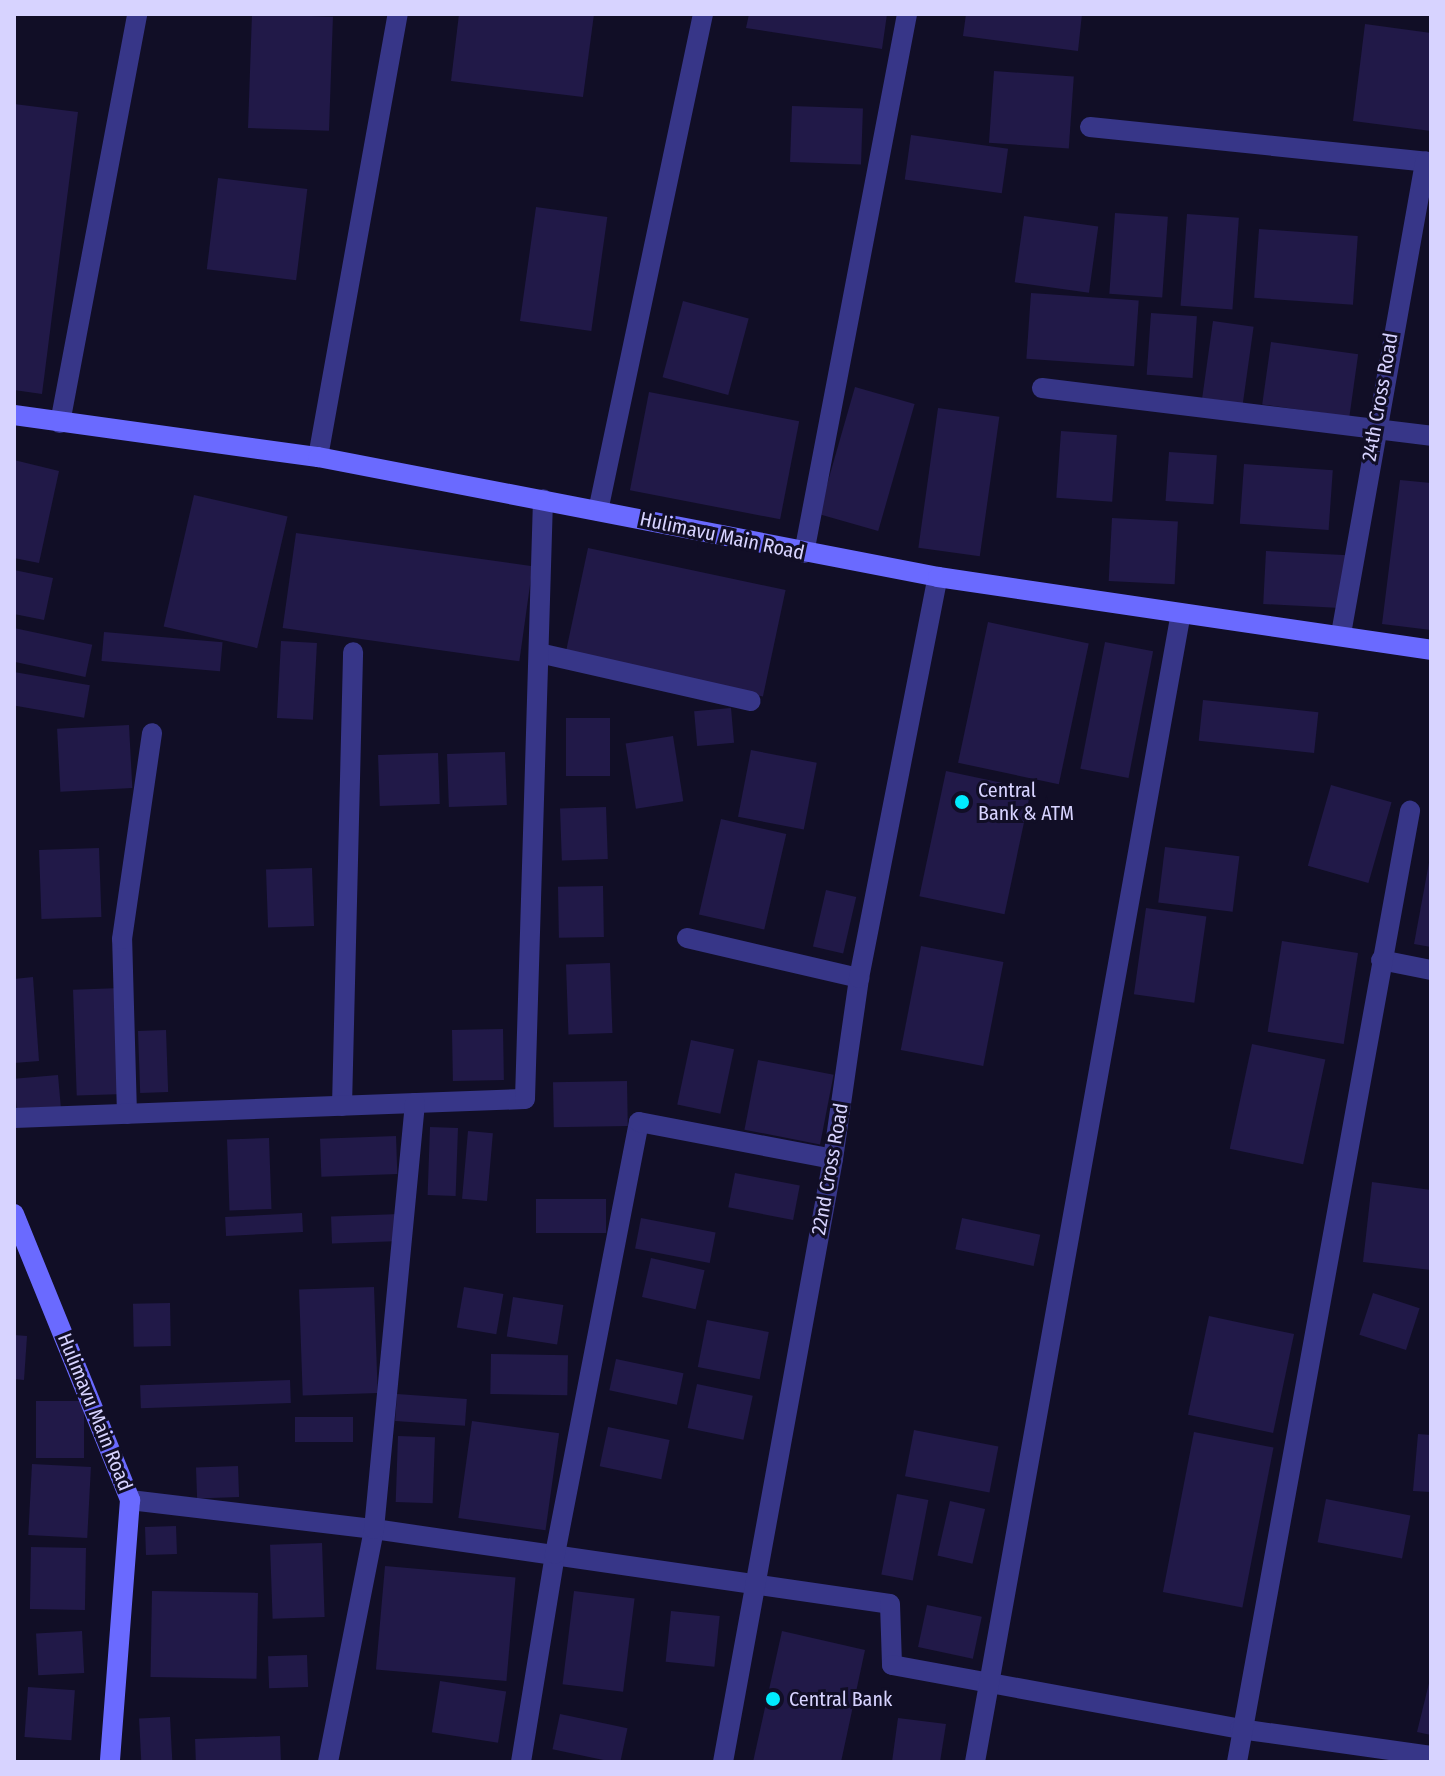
<!DOCTYPE html>
<style>
body{margin:0}
#map{position:relative;width:1445px;height:1776px;overflow:hidden;background:#110e26;font-family:"Fira Sans Condensed",sans-serif}
div>[style]{position:absolute}
.building>*{inset:0;background:#211948;transform-origin:0 0}
.street>*{height:20px;margin:-10px;padding:0 10px;transform-origin:10px;border-radius:10px;background:#373688}
.secondary>*{height:20px;margin:-10px;padding:0 10px;transform-origin:10px;border-radius:10px;background:#6a6aff}
.dots>*{width:22px;height:22px;translate:-50% -50%;box-sizing:border-box;border:4px solid #110e26;border-radius:50%}
span{translate:-50% -50%;white-space:nowrap;text-align:center;line-height:1.15;-webkit-text-stroke:6px #110e26;paint-order:stroke}
.street-label{font-size:20px;color:#d7d3ff}
.poi-label{font-size:20px;color:#d7d3ff}
.left{translate:0 -50%;text-align:left}
.frame{position:absolute;inset:0;border:16px solid #d7d3ff;pointer-events:none}
</style>
<div id="map">
<div class="building">
<i style="left:252px;top:14px;width:81px;height:114px;rotate:2deg"></i>
<i style="clip-path:polygon(459px 14px,594px 14px,583px 97px,451px 81px)"></i>
<i style="clip-path:polygon(749px 14px,887px 14px,882px 49px,746px 28px)"></i>
<i style="clip-path:polygon(966px 14px,1082px 14px,1078px 51px,963px 36px)"></i>
<i style="clip-path:polygon(1365px 24px,1431px 33px,1431px 131px,1353px 121px)"></i>
<i style="left:994px;top:71px;width:80px;height:72px;rotate:4deg"></i>
<i style="clip-path:polygon(14px 104px,78px 112px,42px 394px,14px 390px)"></i>
<i style="left:792px;top:106px;width:71px;height:56px;rotate:2deg"></i>
<i style="left:911px;top:135px;width:98px;height:45px;rotate:8deg"></i>
<i style="left:218px;top:178px;width:90px;height:92px;rotate:7deg"></i>
<i style="left:536px;top:207px;width:72px;height:115px;rotate:8deg"></i>
<i style="left:1115px;top:213px;width:53px;height:81px;rotate:4deg"></i>
<i style="left:1187px;top:214px;width:52px;height:92px;rotate:4deg"></i>
<i style="left:1024px;top:216px;width:75px;height:67px;rotate:8deg"></i>
<i style="left:1259px;top:229px;width:99px;height:69px;rotate:4deg"></i>
<i style="left:1031px;top:293px;width:108px;height:66px;rotate:4deg"></i>
<i style="left:683px;top:301px;width:68px;height:79px;rotate:15deg"></i>
<i style="left:1151px;top:313px;width:46px;height:62px;rotate:4deg"></i>
<i style="left:1213px;top:321px;width:41px;height:78px;rotate:8deg"></i>
<i style="left:1271px;top:342px;width:88px;height:63px;rotate:8deg"></i>
<i style="left:855px;top:387px;width:62px;height:132px;rotate:16deg"></i>
<i style="left:649px;top:392px;width:153px;height:100px;rotate:11deg"></i>
<i style="left:938px;top:408px;width:62px;height:141px;rotate:8deg"></i>
<i style="left:1061px;top:431px;width:56px;height:67px;rotate:4deg"></i>
<i style="left:1169px;top:452px;width:48px;height:49px;rotate:4deg"></i>
<i style="clip-path:polygon(14px 460px,59px 471px,39px 563px,14px 558px)"></i>
<i style="left:1244px;top:464px;width:89px;height:60px;rotate:4deg"></i>
<i style="clip-path:polygon(1400px 480px,1431px 483px,1431px 630px,1382px 624px)"></i>
<i style="left:194px;top:495px;width:96px;height:135px;rotate:13deg"></i>
<i style="left:1112px;top:518px;width:66px;height:63px;rotate:3deg"></i>
<i style="left:296px;top:533px;width:239px;height:96px;rotate:8deg"></i>
<i style="left:588px;top:548px;width:202px;height:109px;rotate:12deg"></i>
<i style="left:1266px;top:551px;width:82px;height:53px;rotate:3deg"></i>
<i style="clip-path:polygon(14px 570px,53px 578px,44px 620px,14px 614px)"></i>
<i style="left:988px;top:622px;width:103px;height:144px;rotate:12deg"></i>
<i style="left:14px;top:628px;width:80px;height:33px;rotate:12deg"></i>
<i style="left:104px;top:632px;width:119px;height:29px;rotate:5deg"></i>
<i style="left:281px;top:641px;width:36px;height:77px;rotate:3deg"></i>
<i style="left:1105px;top:642px;width:49px;height:129px;rotate:11deg"></i>
<i style="left:14px;top:672px;width:77px;height:33px;rotate:10deg"></i>
<i style="left:1203px;top:700px;width:116px;height:41px;rotate:6deg"></i>
<i style="left:731px;top:708px;width:35px;height:37px;rotate:85deg"></i>
<i style="left:610px;top:718px;width:58px;height:44px;rotate:90deg"></i>
<i style="left:129px;top:725px;width:63px;height:72px;rotate:87deg"></i>
<i style="left:673px;top:736px;width:66px;height:48px;rotate:81deg"></i>
<i style="left:751px;top:750px;width:67px;height:68px;rotate:11deg"></i>
<i style="left:505px;top:752px;width:53px;height:58px;rotate:88deg"></i>
<i style="left:438px;top:753px;width:51px;height:60px;rotate:88deg"></i>
<i style="left:946px;top:771px;width:87px;height:128px;rotate:12deg"></i>
<i style="left:1331px;top:785px;width:63px;height:84px;rotate:16deg"></i>
<i style="left:606px;top:807px;width:52px;height:46px;rotate:88deg"></i>
<i style="left:721px;top:819px;width:67px;height:98px;rotate:13deg"></i>
<i style="left:1165px;top:847px;width:75px;height:56px;rotate:7deg"></i>
<i style="left:99px;top:848px;width:69px;height:60px;rotate:88deg"></i>
<i style="clip-path:polygon(1431px 852px,1431px 947px,1414px 944px)"></i>
<i style="left:312px;top:868px;width:58px;height:46px;rotate:88deg"></i>
<i style="left:603px;top:886px;width:51px;height:45px;rotate:89deg"></i>
<i style="left:826px;top:890px;width:31px;height:58px;rotate:13deg"></i>
<i style="left:1146px;top:908px;width:61px;height:87px;rotate:8deg"></i>
<i style="left:1282px;top:941px;width:77px;height:92px;rotate:9deg"></i>
<i style="left:921px;top:946px;width:84px;height:106px;rotate:11deg"></i>
<i style="left:610px;top:963px;width:70px;height:44px;rotate:88deg"></i>
<i style="clip-path:polygon(33px 977px,39px 1061px,14px 1063px,14px 979px)"></i>
<i style="left:121px;top:988px;width:106px;height:48px;rotate:88deg"></i>
<i style="left:503px;top:1029px;width:51px;height:51px;rotate:89deg"></i>
<i style="left:166px;top:1030px;width:62px;height:28px;rotate:88deg"></i>
<i style="left:691px;top:1040px;width:44px;height:66px;rotate:12deg"></i>
<i style="left:1252px;top:1044px;width:75px;height:107px;rotate:12deg"></i>
<i style="left:758px;top:1060px;width:77px;height:71px;rotate:11deg"></i>
<i style="left:58px;top:1075px;width:33px;height:44px;rotate:85deg"></i>
<i style="left:627px;top:1081px;width:45px;height:74px;rotate:89deg"></i>
<i style="left:430px;top:1127px;width:28px;height:68px;rotate:2deg"></i>
<i style="left:468px;top:1131px;width:25px;height:68px;rotate:5deg"></i>
<i style="left:396px;top:1136px;width:38px;height:76px;rotate:88deg"></i>
<i style="left:269px;top:1138px;width:71px;height:42px;rotate:88deg"></i>
<i style="left:735px;top:1173px;width:66px;height:35px;rotate:11deg"></i>
<i style="clip-path:polygon(1372px 1182px,1431px 1190px,1431px 1270px,1363px 1262px)"></i>
<i style="left:606px;top:1199px;width:34px;height:70px;rotate:90deg"></i>
<i style="left:302px;top:1213px;width:19px;height:77px;rotate:87deg"></i>
<i style="left:400px;top:1214px;width:27px;height:69px;rotate:88deg"></i>
<i style="left:641px;top:1218px;width:76px;height:31px;rotate:11deg"></i>
<i style="left:962px;top:1218px;width:80px;height:32px;rotate:12deg"></i>
<i style="left:651px;top:1258px;width:55px;height:40px;rotate:13deg"></i>
<i style="left:374px;top:1287px;width:106px;height:75px;rotate:88deg"></i>
<i style="left:464px;top:1287px;width:40px;height:41px;rotate:10deg"></i>
<i style="left:1373px;top:1293px;width:49px;height:44px;rotate:18deg"></i>
<i style="left:513px;top:1297px;width:51px;height:40px;rotate:9deg"></i>
<i style="left:170px;top:1303px;width:43px;height:37px;rotate:89deg"></i>
<i style="left:1209px;top:1316px;width:87px;height:101px;rotate:12deg"></i>
<i style="left:707px;top:1320px;width:63px;height:48px;rotate:11deg"></i>
<i style="clip-path:polygon(14px 1335px,27px 1336px,24px 1380px,14px 1379px)"></i>
<i style="left:491px;top:1354px;width:77px;height:40px;rotate:1deg"></i>
<i style="left:616px;top:1359px;width:69px;height:32px;rotate:12deg"></i>
<i style="left:290px;top:1380px;width:23px;height:150px;rotate:88deg"></i>
<i style="left:697px;top:1384px;width:57px;height:45px;rotate:12deg"></i>
<i style="left:397px;top:1394px;width:70px;height:27px;rotate:4deg"></i>
<i style="left:36px;top:1401px;width:48px;height:57px"></i>
<i style="left:353px;top:1417px;width:25px;height:58px;rotate:90deg"></i>
<i style="left:472px;top:1421px;width:88px;height:98px;rotate:8deg"></i>
<i style="left:608px;top:1427px;width:63px;height:40px;rotate:12deg"></i>
<i style="left:914px;top:1430px;width:86px;height:47px;rotate:11deg"></i>
<i style="left:1194px;top:1432px;width:81px;height:163px;rotate:11deg"></i>
<i style="clip-path:polygon(1418px 1434px,1431px 1435px,1431px 1492px,1413px 1491px)"></i>
<i style="left:398px;top:1436px;width:37px;height:66px;rotate:2deg"></i>
<i style="left:32px;top:1464px;width:59px;height:71px;rotate:3deg"></i>
<i style="left:238px;top:1466px;width:31px;height:42px;rotate:88deg"></i>
<i style="left:897px;top:1494px;width:32px;height:82px;rotate:11deg"></i>
<i style="left:1326px;top:1499px;width:86px;height:44px;rotate:11deg"></i>
<i style="left:950px;top:1501px;width:36px;height:56px;rotate:13deg"></i>
<i style="left:176px;top:1526px;width:28px;height:31px;rotate:88deg"></i>
<i style="left:322px;top:1543px;width:74px;height:52px;rotate:88deg"></i>
<i style="left:31px;top:1547px;width:55px;height:62px;rotate:1deg"></i>
<i style="left:385px;top:1566px;width:131px;height:104px;rotate:5deg"></i>
<i style="left:152px;top:1591px;width:106px;height:86px;rotate:1deg"></i>
<i style="left:574px;top:1591px;width:61px;height:94px;rotate:7deg"></i>
<i style="left:927px;top:1605px;width:56px;height:43px;rotate:12deg"></i>
<i style="left:671px;top:1611px;width:49px;height:51px;rotate:6deg"></i>
<i style="left:82px;top:1631px;width:42px;height:46px;rotate:87deg"></i>
<i style="clip-path:polygon(782px 1631px,865px 1650px,841px 1762px,753px 1762px)"></i>
<i style="left:307px;top:1655px;width:32px;height:39px;rotate:88deg"></i>
<i style="clip-path:polygon(1431px 1675px,1431px 1735px,1417px 1732px)"></i>
<i style="left:440px;top:1681px;width:67px;height:52px;rotate:9deg"></i>
<i style="left:28px;top:1687px;width:47px;height:50px;rotate:4deg"></i>
<i style="left:560px;top:1714px;width:69px;height:36px;rotate:12deg"></i>
<i style="left:170px;top:1717px;width:45px;height:31px;rotate:87deg"></i>
<i style="clip-path:polygon(898px 1718px,946px 1724px,940px 1762px,892px 1762px)"></i>
<i style="left:280px;top:1736px;width:26px;height:85px;rotate:88deg"></i>
</div>
<div class="street">
<i style="left:1090px;top:127px;width:343px;rotate:5.9deg"></i>
<i style="left:1042px;top:388px;width:392px;rotate:7deg"></i>
<i style="left:60px;top:423px;width:416px;rotate:-79.3deg"></i>
<i style="left:318px;top:457px;width:450px;rotate:-79.8deg"></i>
<i style="left:598px;top:511px;width:508px;rotate:-78.07deg"></i>
<i style="left:804px;top:553px;width:549px;rotate:-79.18deg"></i>
<i style="left:1341px;top:634px;width:480px;rotate:-79.9deg"></i>
<i style="left:539px;top:653px;width:217px;rotate:12.8deg"></i>
<i style="left:687px;top:938px;width:177px;rotate:13.1deg"></i>
<i style="left:1381px;top:960px;width:51px;rotate:11.3deg"></i>
<i style="left:342px;top:1106px;width:454px;rotate:-88.6deg"></i>
<i style="left:127px;top:1114px;width:175px;rotate:-91.6deg"></i>
<i style="left:122px;top:939px;width:208px;rotate:-81.7deg"></i>
<i style="left:14px;top:1118px;width:511px;rotate:-2.13deg"></i>
<i style="left:525px;top:1099px;width:600px;rotate:-88.28deg"></i>
<i style="left:130px;top:1500px;width:246px;rotate:6.8deg"></i>
<i style="left:374px;top:1529px;width:521px;rotate:8.27deg"></i>
<i style="left:890px;top:1604px;width:61px;rotate:88.1deg"></i>
<i style="left:892px;top:1665px;width:354px;rotate:10.4deg"></i>
<i style="left:1240px;top:1729px;width:193px;rotate:8deg"></i>
<i style="left:328px;top:1762px;width:237px;rotate:-78.8deg"></i>
<i style="left:374px;top:1529px;width:428px;rotate:-84.5deg"></i>
<i style="left:521px;top:1762px;width:211px;rotate:-80.7deg"></i>
<i style="left:555px;top:1554px;width:440px;rotate:-79deg"></i>
<i style="left:639px;top:1122px;width:197px;rotate:10.8deg"></i>
<i style="left:723px;top:1762px;width:613px;rotate:-79.66deg"></i>
<i style="left:833px;top:1159px;width:183px;rotate:-81.8deg"></i>
<i style="left:859px;top:978px;width:409px;rotate:-78.9deg"></i>
<i style="left:975px;top:1762px;width:1167px;rotate:-79.84deg"></i>
<i style="left:1237px;top:1762px;width:967px;rotate:-79.69deg"></i>
</div>
<div class="secondary">
<i style="left:14px;top:415px;width:307px;rotate:7.9deg"></i>
<i style="left:318px;top:457px;width:632px;rotate:10.95deg"></i>
<i style="left:938px;top:577px;width:498px;rotate:8.4deg"></i>
<i style="left:14px;top:1214px;width:309px;rotate:67.9deg"></i>
<i style="left:130px;top:1500px;width:263px;rotate:94.4deg"></i>
</div>
<div class="dots">
<i style="left:962px;top:802px;background:#00ebfe"></i>
<i style="left:773px;top:1699px;background:#00ebfe"></i>
</div>
<div class="street-label">
<span style="left:1380px;top:397px;rotate:-80deg">24th Cross Road</span>
<span style="left:722px;top:536px;rotate:12deg">Hulimavu Main Road</span>
<span style="left:830px;top:1169px;rotate:-80deg">22nd Cross Road</span>
<span style="left:95px;top:1412px;rotate:68deg">Hulimavu Main Road</span>
</div>
<div class="poi-label">
<span class="left" style="left:978px;top:802px">Central<br>Bank &amp; ATM</span>
<span class="left" style="left:789px;top:1699px">Central Bank</span>
</div>
<div class="frame"></div>
</div>
